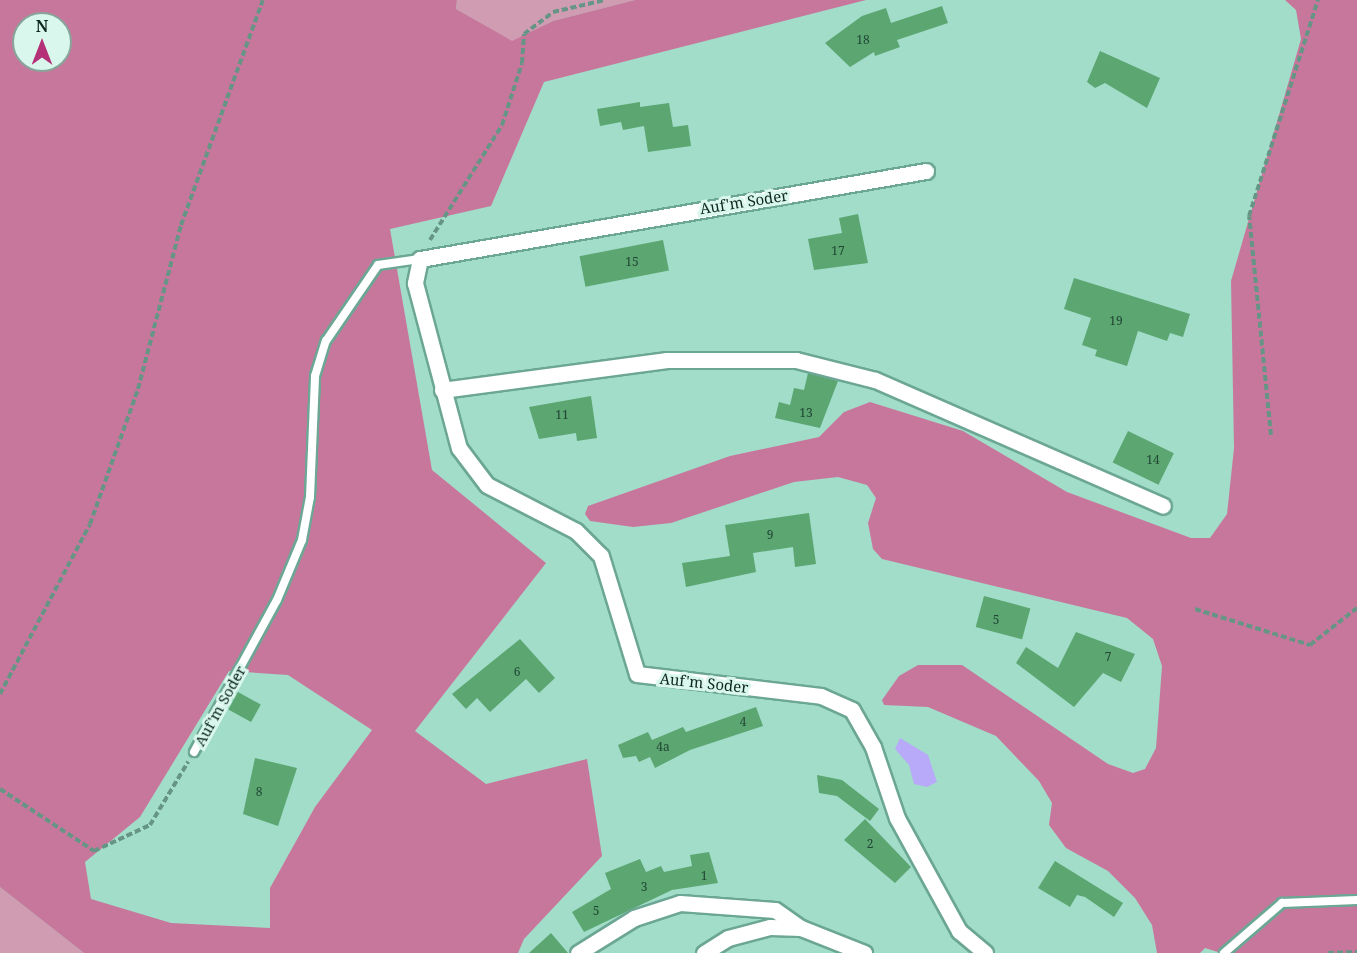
<!DOCTYPE html>
<style>
body{margin:0}
#map{position:relative;width:1357px;height:953px;overflow:hidden;background:#a1ddc9;font-family:"Noto Serif",serif}
div>[style]{position:absolute}
.green>*{inset:0;background:#d09cb2}
.forest>*{inset:0;background:#c8779c}
.water>*{inset:0;background:#b8aaf8}
.building>*{inset:0;background:#5ba671;transform-origin:0 0}
.path>*{height:4px;margin-top:-2px;transform-origin:0;background:repeating-linear-gradient(90deg,#669485 0 6px,transparent 0 9px)}
.roads{filter:drop-shadow(2px 0 #6ca694) drop-shadow(-2px 0 #6ca694) drop-shadow(0 2px #6ca694) drop-shadow(0 -2px #6ca694)}
.service>*{height:8px;margin:-4px;padding:0 4px;transform-origin:4px;border-radius:4px;background:#fff}
.minor>*{height:15px;margin:-7.5px;padding:0 7.5px;transform-origin:7.5px;border-radius:7.5px;background:#fff}
span{translate:-50% -50%;white-space:nowrap;text-align:center;line-height:1.15;-webkit-text-stroke:6px #d9f7ec;paint-order:stroke}
.number-label{font-size:12px;color:#214734}
.number-label span{-webkit-text-stroke-width:0}
.street-label{font-size:15px;color:#0e271f}
.north{position:absolute;left:12px;top:12px;width:60px;height:60px;box-sizing:border-box;background:#d9f7ec;border:2px solid #88a49a;border-radius:50%;rotate:0deg;font-size:16px;font-weight:700;line-height:24px;text-align:center;color:#0e271f}
.north::after{content:'';display:block;margin:auto;width:21px;height:27px;background:#b43077;clip-path:polygon(50% 0,100% 100%,50% 72%,0 100%)}
</style>
<div id="map">
<div class="green">
<i style="clip-path:polygon(457px 0,635px 0,553px 21px,512px 42px,456px 9px)"></i>
<i style="clip-path:polygon(0 887px,84px 953px,0 953px)"></i>
</div>
<div class="forest">
<i style="clip-path:polygon(evenodd,0 0,457px 0,456px 9px,512px 41px,553px 21px,635px 0,866px 0,544px 82px,491px 206px,390px 229px,432px 470px,546px 563px,415px 731px,486px 784px,587px 759px,602px 856px,524px 939px,518px 953px,84px 953px,0 887px,0 0,24px 24px,60px 24px,60px 60px,24px 60px,24px 24px,0 0,229px 671px,288px 675px,372px 730px,315px 807px,270px 888px,270px 928px,171px 923px,91px 899px,85px 862px,140px 817px,229px 671px)"></i>
<i style="clip-path:polygon(1285px 0,1357px 0,1357px 953px,1221px 953px,1205px 948px,1200px 953px,1157px 953px,1152px 925px,1135px 898px,1108px 871px,1066px 848px,1049px 825px,1052px 803px,1039px 781px,996px 736px,928px 707px,884px 705px,882px 700px,899px 676px,918px 665px,962px 665px,1108px 764px,1133px 773px,1145px 769px,1156px 748px,1162px 666px,1153px 639px,1127px 618px,882px 559px,873px 549px,868px 523px,876px 498px,867px 485px,838px 477px,794px 482px,671px 523px,633px 527px,590px 521px,585px 514px,588px 506px,730px 456px,819px 437px,844px 412px,870px 402px,963px 431px,1067px 492px,1191px 538px,1210px 538px,1227px 514px,1234px 448px,1231px 281px,1301px 39px,1296px 10px)"></i>
</div>
<div class="water">
<i style="clip-path:polygon(900px 738px,928px 755px,937px 782px,927px 787px,914px 784px,909px 765px,895px 749px)"></i>
</div>
<div class="building">
<i style="clip-path:polygon(942px 6px,948px 23px,897px 40px,900px 47px,875px 56px,874px 52px,850px 67px,825px 43px,862px 16px,886px 8px,891px 23px)"></i>
<i style="clip-path:polygon(1100px 51px,1160px 78px,1147px 108px,1105px 83px,1095px 88px,1087px 82px)"></i>
<i style="clip-path:polygon(640px 102px,640px 107px,669px 103px,673px 127px,688px 125px,691px 146px,648px 152px,644px 126px,623px 130px,621px 122px,600px 126px,597px 109px)"></i>
<i style="clip-path:polygon(858px 214px,868px 263px,814px 270px,808px 239px,842px 233px,839px 218px)"></i>
<i style="left:663px;top:240px;width:31px;height:85px;rotate:79deg"></i>
<i style="clip-path:polygon(1074px 278px,1190px 314px,1183px 337px,1170px 333px,1167px 341px,1138px 331px,1127px 366px,1095px 356px,1097px 350px,1082px 345px,1091px 318px,1064px 309px)"></i>
<i style="clip-path:polygon(808px 373px,838px 381px,820px 428px,775px 418px,779px 402px,790px 405px,794px 388px,804px 390px)"></i>
<i style="clip-path:polygon(591px 396px,597px 438px,577px 441px,576px 433px,539px 439px,529px 407px)"></i>
<i style="left:1128px;top:431px;width:51px;height:35px;rotate:26deg"></i>
<i style="clip-path:polygon(809px 513px,816px 564px,795px 567px,793px 547px,753px 553px,756px 572px,686px 587px,682px 563px,730px 556px,725px 525px)"></i>
<i style="left:984px;top:596px;width:48px;height:32px;rotate:15deg"></i>
<i style="clip-path:polygon(1076px 632px,1135px 654px,1121px 682px,1103px 673px,1074px 707px,1016px 663px,1026px 647px,1058px 668px)"></i>
<i style="clip-path:polygon(520px 639px,555px 678px,539px 693px,526px 679px,490px 712px,477px 698px,466px 709px,452px 694px)"></i>
<i style="left:238px;top:692px;width:26px;height:20px;rotate:29deg"></i>
<i style="clip-path:polygon(756px 707px,763px 726px,690px 750px,655px 768px,650px 757px,639px 762px,636px 756px,623px 758px,618px 745px,648px 732px,652px 740px,683px 727px,686px 732px)"></i>
<i style="clip-path:polygon(255px 758px,297px 768px,278px 826px,243px 814px)"></i>
<i style="clip-path:polygon(817px 775px,842px 780px,879px 809px,870px 821px,837px 796px,819px 793px)"></i>
<i style="clip-path:polygon(865px 819px,911px 867px,895px 883px,844px 840px)"></i>
<i style="clip-path:polygon(709px 852px,718px 883px,672px 890px,584px 932px,572px 912px,611px 889px,605px 873px,640px 859px,646px 872px,661px 866px,664px 872px,692px 866px,690px 855px)"></i>
<i style="clip-path:polygon(1055px 861px,1123px 903px,1114px 917px,1085px 897px,1077px 895px,1070px 907px,1038px 888px)"></i>
<i style="clip-path:polygon(551px 933px,568px 953px,529px 953px)"></i>
</div>
<div class="path">
<i style="left:430px;top:240px;width:136px;rotate:-57.9deg"></i>
<i style="left:502px;top:125px;width:65px;rotate:-72.1deg"></i>
<i style="left:522px;top:63px;width:29px;rotate:-86deg"></i>
<i style="left:524px;top:34px;width:36px;rotate:-37deg"></i>
<i style="left:553px;top:12px;width:53px;rotate:-13deg"></i>
<i style="left:1271px;top:435px;width:220px;rotate:-95.7deg"></i>
<i style="left:1249px;top:216px;width:227px;rotate:-72.3deg"></i>
<i style="left:1195px;top:609px;width:121px;rotate:17.4deg"></i>
<i style="left:1310px;top:645px;width:60px;rotate:-38.2deg"></i>
<i style="left:0;top:694px;width:192px;rotate:-62.1deg"></i>
<i style="left:90px;top:524px;width:143px;rotate:-70.4deg"></i>
<i style="left:138px;top:389px;width:170px;rotate:-75.3deg"></i>
<i style="left:181px;top:225px;width:239px;rotate:-70deg"></i>
<i style="left:0;top:789px;width:113px;rotate:33.4deg"></i>
<i style="left:94px;top:851px;width:62px;rotate:-24.9deg"></i>
<i style="left:150px;top:825px;width:74px;rotate:-58.9deg"></i>
<i style="left:1328px;top:953px;width:29px;rotate:-2deg"></i>
</div>
<div class="roads">
<div class="service">
<i style="left:194px;top:752px;width:173px;rotate:-61.4deg"></i>
<i style="left:277px;top:600px;width:65px;rotate:-67.4deg"></i>
<i style="left:302px;top:540px;width:44px;rotate:-79.5deg"></i>
<i style="left:310px;top:497px;width:121px;rotate:-87.6deg"></i>
<i style="left:315px;top:376px;width:37px;rotate:-73deg"></i>
<i style="left:326px;top:341px;width:92px;rotate:-55.6deg"></i>
<i style="left:378px;top:265px;width:42px;rotate:-8.1deg"></i>
<i style="left:1224px;top:953px;width:77px;rotate:-40.8deg"></i>
<i style="left:1282px;top:903px;width:75px;rotate:-2.3deg"></i>
</div>
<div class="minor">
<i style="left:926px;top:171px;width:514px;rotate:170.13deg"></i>
<i style="left:420px;top:259px;width:25px;rotate:102deg"></i>
<i style="left:415px;top:283px;width:171px;rotate:75.1deg"></i>
<i style="left:459px;top:448px;width:46px;rotate:52.9deg"></i>
<i style="left:487px;top:485px;width:100px;rotate:27.3deg"></i>
<i style="left:576px;top:531px;width:35px;rotate:45deg"></i>
<i style="left:601px;top:556px;width:123px;rotate:73deg"></i>
<i style="left:637px;top:674px;width:185px;rotate:6.8deg"></i>
<i style="left:821px;top:696px;width:34px;rotate:24deg"></i>
<i style="left:852px;top:710px;width:43px;rotate:60.4deg"></i>
<i style="left:873px;top:747px;width:75px;rotate:71.3deg"></i>
<i style="left:897px;top:818px;width:129px;rotate:61.2deg"></i>
<i style="left:959px;top:931px;width:34px;rotate:40deg"></i>
<i style="left:442px;top:390px;width:227px;rotate:-7.6deg"></i>
<i style="left:667px;top:360px;width:129px"></i>
<i style="left:796px;top:360px;width:81px;rotate:14.2deg"></i>
<i style="left:875px;top:380px;width:314px;rotate:23.6deg"></i>
<i style="left:578px;top:953px;width:66px;rotate:-32deg"></i>
<i style="left:634px;top:918px;width:48px;rotate:-18.1deg"></i>
<i style="left:680px;top:903px;width:95px;rotate:4.2deg"></i>
<i style="left:775px;top:910px;width:32px;rotate:35deg"></i>
<i style="left:704px;top:953px;width:28px;rotate:-32deg"></i>
<i style="left:728px;top:938px;width:43px;rotate:-14.7deg"></i>
<i style="left:770px;top:927px;width:31px;rotate:2deg"></i>
<i style="left:801px;top:928px;width:68px;rotate:21.6deg"></i>
</div>
</div>
<div class="number-label">
<span style="left:863px;top:40px">18</span>
<span style="left:838px;top:251px">17</span>
<span style="left:632px;top:262px">15</span>
<span style="left:1116px;top:321px">19</span>
<span style="left:806px;top:413px">13</span>
<span style="left:562px;top:415px">11</span>
<span style="left:1153px;top:460px">14</span>
<span style="left:770px;top:535px">9</span>
<span style="left:996px;top:620px">5</span>
<span style="left:1108px;top:657px">7</span>
<span style="left:517px;top:672px">6</span>
<span style="left:743px;top:722px">4</span>
<span style="left:663px;top:747px">4a</span>
<span style="left:259px;top:792px">8</span>
<span style="left:870px;top:844px">2</span>
<span style="left:704px;top:876px">1</span>
<span style="left:644px;top:887px">3</span>
<span style="left:596px;top:911px">5</span>
</div>
<div class="street-label">
<span style="left:744px;top:202px;rotate:-9deg">Auf'm Soder</span>
<span style="left:704px;top:683px;rotate:6deg">Auf'm Soder</span>
<span style="left:220px;top:706px;rotate:-61deg">Auf'm Soder</span>
</div>
<div class="north">N</div>
</div>
